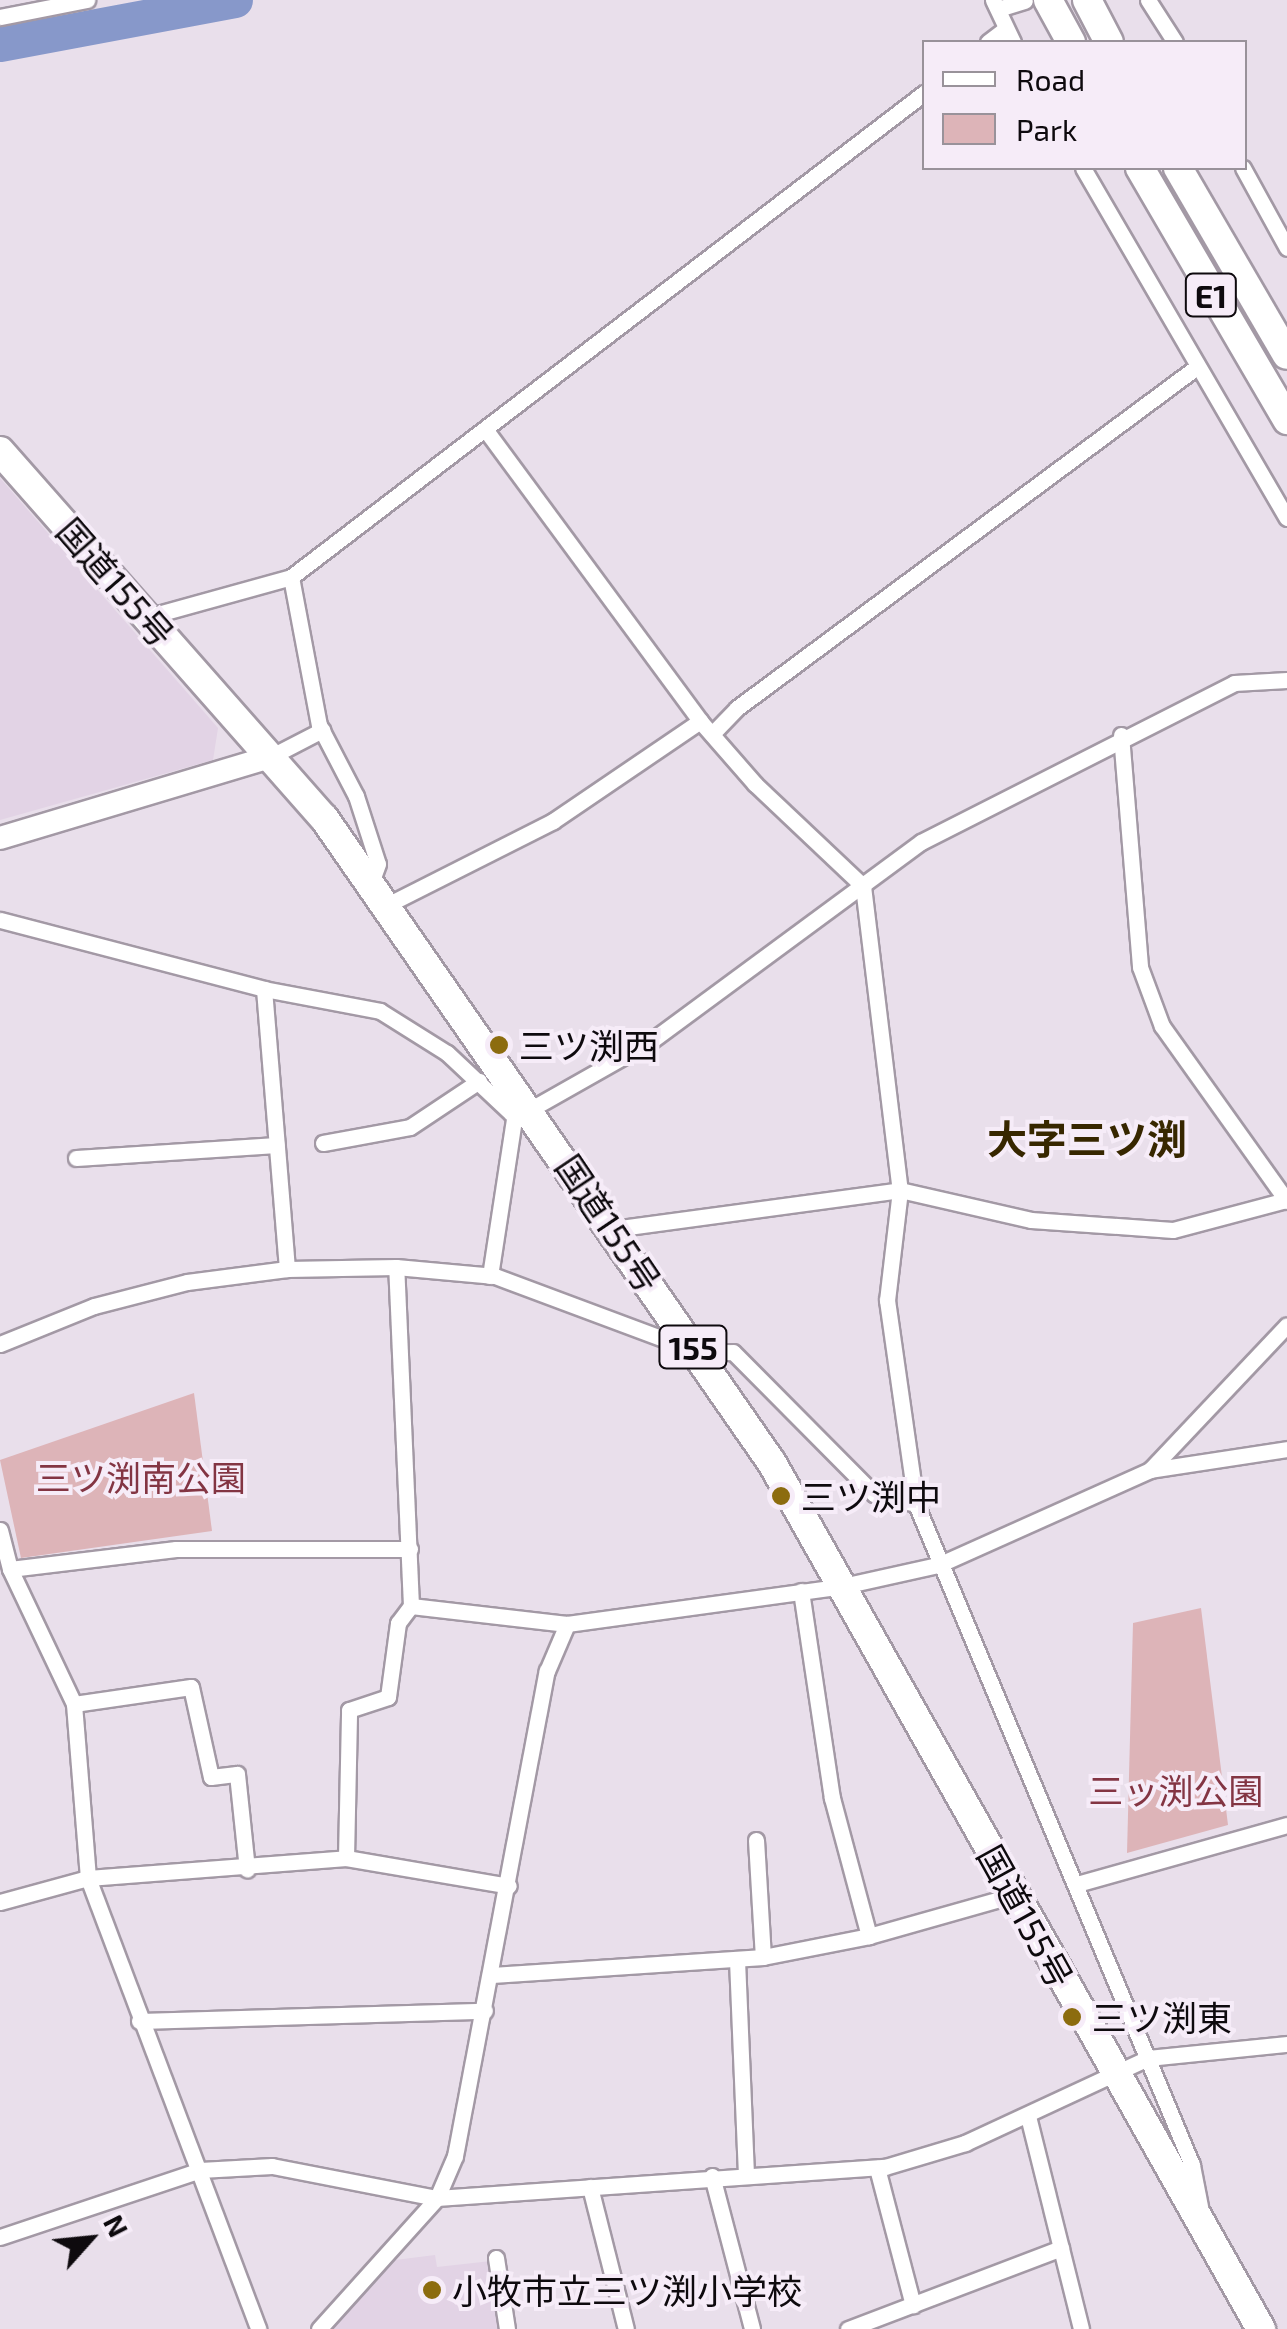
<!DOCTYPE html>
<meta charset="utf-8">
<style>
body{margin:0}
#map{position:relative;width:1287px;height:2329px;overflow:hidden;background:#e9dfeb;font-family:"Exo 2","Noto Sans JP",sans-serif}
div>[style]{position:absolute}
.built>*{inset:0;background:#e2d3e5}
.green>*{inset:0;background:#ddb4b8}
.river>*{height:35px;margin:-17.5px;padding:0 17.5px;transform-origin:17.5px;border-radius:17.5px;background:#8798ca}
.roads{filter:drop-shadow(2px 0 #a399a5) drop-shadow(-2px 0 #a399a5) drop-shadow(0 2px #a399a5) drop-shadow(0 -2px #a399a5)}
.street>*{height:15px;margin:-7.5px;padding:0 7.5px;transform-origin:7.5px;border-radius:7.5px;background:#fff}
.secondary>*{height:22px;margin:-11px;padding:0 11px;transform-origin:11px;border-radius:11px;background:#fff}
.highway>*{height:28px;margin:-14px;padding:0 14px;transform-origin:14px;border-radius:14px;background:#fff}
.dots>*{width:28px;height:28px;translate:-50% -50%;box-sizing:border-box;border:5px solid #f6ecf8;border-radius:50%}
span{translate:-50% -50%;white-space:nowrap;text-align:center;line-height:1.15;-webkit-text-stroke:8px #f6ecf8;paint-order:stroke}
.shield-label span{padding:2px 8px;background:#f6ecf8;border:2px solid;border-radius:8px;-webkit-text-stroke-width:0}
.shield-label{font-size:32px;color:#0e0a0e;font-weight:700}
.street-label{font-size:35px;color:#0e0a0e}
.poi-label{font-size:35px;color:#0e0a0e}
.left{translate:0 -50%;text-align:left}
.park-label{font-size:35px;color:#833543}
.quarter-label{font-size:40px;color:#372700;font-weight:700}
.legend{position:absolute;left:922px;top:40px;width:325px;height:130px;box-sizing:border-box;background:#f6ecf8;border:2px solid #99929a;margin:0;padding:12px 18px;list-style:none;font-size:30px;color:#0e0a0e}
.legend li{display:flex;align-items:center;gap:20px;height:50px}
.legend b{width:50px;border:2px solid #99929a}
.north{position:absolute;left:40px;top:2189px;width:100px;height:100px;-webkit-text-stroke:8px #f6ecf8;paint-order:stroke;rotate:63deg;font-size:28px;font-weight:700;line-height:40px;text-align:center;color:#0e0a0e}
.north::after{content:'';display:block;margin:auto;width:35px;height:45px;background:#0e0a0e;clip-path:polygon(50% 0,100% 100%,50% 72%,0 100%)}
</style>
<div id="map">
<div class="built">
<i style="clip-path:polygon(0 478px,218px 728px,213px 760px,0 820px)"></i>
<i style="clip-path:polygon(435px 2255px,437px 2267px,491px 2261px,501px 2329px,334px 2329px,395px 2260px)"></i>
</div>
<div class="green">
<i style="clip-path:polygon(194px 1393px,212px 1531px,21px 1558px,0 1460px)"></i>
<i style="clip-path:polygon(1201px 1608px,1228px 1825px,1127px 1853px,1133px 1623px)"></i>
</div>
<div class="river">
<i style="left:0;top:44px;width:239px;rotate:-10.6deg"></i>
</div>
<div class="roads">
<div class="street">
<i style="left:993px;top:0;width:47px;rotate:64.5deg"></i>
<i style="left:1148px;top:0;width:50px;rotate:57.3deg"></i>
<i style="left:998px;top:9px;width:28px;rotate:-17deg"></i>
<i style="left:0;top:17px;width:89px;rotate:-11.1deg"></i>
<i style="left:988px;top:42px;width:21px;rotate:-37deg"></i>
<i style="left:1083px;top:168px;width:405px;rotate:59.8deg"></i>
<i style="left:1243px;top:168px;width:91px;rotate:61.2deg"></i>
<i style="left:485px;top:429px;width:363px;rotate:53.6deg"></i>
<i style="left:700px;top:721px;width:84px;rotate:48.9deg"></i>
<i style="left:755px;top:784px;width:149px;rotate:43.4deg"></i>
<i style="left:863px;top:886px;width:306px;rotate:83.1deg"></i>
<i style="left:900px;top:1190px;width:111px;rotate:96.7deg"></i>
<i style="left:887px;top:1300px;width:206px;rotate:81.9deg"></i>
<i style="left:916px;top:1504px;width:716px;rotate:67.34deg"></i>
<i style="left:1192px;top:2165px;width:42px;rotate:79deg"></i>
<i style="left:291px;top:577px;width:151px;rotate:79.3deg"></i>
<i style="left:319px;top:725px;width:80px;rotate:62.5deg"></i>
<i style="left:356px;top:796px;width:71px;rotate:72.1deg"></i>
<i style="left:378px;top:864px;width:20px;rotate:110deg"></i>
<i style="left:147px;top:617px;width:149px;rotate:-15.5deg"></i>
<i style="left:291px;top:577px;width:797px;rotate:-37.4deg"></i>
<i style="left:712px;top:734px;width:36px;rotate:-46deg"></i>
<i style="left:737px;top:708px;width:569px;rotate:-36.57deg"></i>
<i style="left:1121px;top:735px;width:233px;rotate:85.3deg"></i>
<i style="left:1140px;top:967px;width:63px;rotate:69.6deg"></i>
<i style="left:1162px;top:1026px;width:215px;rotate:54.5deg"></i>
<i style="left:270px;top:757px;width:59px;rotate:-27.4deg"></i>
<i style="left:387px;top:905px;width:186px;rotate:-26.8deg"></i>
<i style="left:553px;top:821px;width:178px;rotate:-34.2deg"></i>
<i style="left:0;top:920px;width:273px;rotate:14.6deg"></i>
<i style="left:264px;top:989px;width:118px;rotate:10.7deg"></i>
<i style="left:380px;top:1011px;width:79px;rotate:32.1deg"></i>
<i style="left:447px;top:1053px;width:88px;rotate:43.2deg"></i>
<i style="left:511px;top:1113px;width:20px;rotate:-11deg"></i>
<i style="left:531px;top:1109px;width:138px;rotate:-29.5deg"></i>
<i style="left:651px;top:1041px;width:335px;rotate:-36.4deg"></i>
<i style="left:921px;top:842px;width:351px;rotate:-26.9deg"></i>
<i style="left:1234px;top:683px;width:53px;rotate:-3.2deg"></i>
<i style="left:264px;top:989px;width:281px;rotate:85.3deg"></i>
<i style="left:323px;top:1143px;width:88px;rotate:-10.4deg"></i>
<i style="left:410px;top:1127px;width:83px;rotate:-33.7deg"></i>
<i style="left:76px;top:1158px;width:201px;rotate:-3.7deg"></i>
<i style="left:613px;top:1229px;width:290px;rotate:-7.7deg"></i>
<i style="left:900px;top:1190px;width:134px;rotate:12.9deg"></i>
<i style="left:1031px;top:1220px;width:142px;rotate:4deg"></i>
<i style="left:1173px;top:1230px;width:117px;rotate:-14.9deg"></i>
<i style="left:490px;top:1276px;width:166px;rotate:-81.3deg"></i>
<i style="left:0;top:1344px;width:101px;rotate:-22deg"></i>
<i style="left:94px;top:1306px;width:96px;rotate:-14.5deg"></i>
<i style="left:187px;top:1282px;width:101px;rotate:-7.4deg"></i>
<i style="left:287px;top:1269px;width:109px;rotate:-1.1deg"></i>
<i style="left:396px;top:1267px;width:99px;rotate:5.2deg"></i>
<i style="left:495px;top:1276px;width:215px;rotate:20.5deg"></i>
<i style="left:696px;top:1351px;width:37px;rotate:2deg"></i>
<i style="left:733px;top:1352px;width:200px;rotate:45.2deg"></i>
<i style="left:874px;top:1494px;width:43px;rotate:13.4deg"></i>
<i style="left:1150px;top:1470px;width:199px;rotate:-46.6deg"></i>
<i style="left:0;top:1530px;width:40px;rotate:75.6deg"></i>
<i style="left:10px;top:1569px;width:149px;rotate:64.6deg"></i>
<i style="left:74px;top:1704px;width:175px;rotate:85.4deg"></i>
<i style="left:88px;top:1878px;width:482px;rotate:69.3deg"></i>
<i style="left:10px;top:1569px;width:167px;rotate:-6.9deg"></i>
<i style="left:176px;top:1549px;width:234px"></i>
<i style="left:801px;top:1591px;width:209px;rotate:81.5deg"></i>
<i style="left:832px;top:1798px;width:143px;rotate:75deg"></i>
<i style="left:411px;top:1606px;width:157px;rotate:6.6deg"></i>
<i style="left:567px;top:1624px;width:279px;rotate:-7.8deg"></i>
<i style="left:843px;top:1586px;width:97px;rotate:-12.5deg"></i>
<i style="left:938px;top:1565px;width:232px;rotate:-24.1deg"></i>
<i style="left:1150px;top:1470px;width:139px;rotate:-8.7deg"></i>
<i style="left:74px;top:1704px;width:118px;rotate:-8.3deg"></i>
<i style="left:191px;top:1687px;width:92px;rotate:77.5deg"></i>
<i style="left:211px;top:1777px;width:26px;rotate:-7deg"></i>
<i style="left:237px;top:1774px;width:96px;rotate:84deg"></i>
<i style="left:756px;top:1840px;width:117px;rotate:86.6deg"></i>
<i style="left:346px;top:1858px;width:148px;rotate:-88.8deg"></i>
<i style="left:349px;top:1710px;width:41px;rotate:-18.4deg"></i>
<i style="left:388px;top:1697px;width:75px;rotate:-82.3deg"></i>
<i style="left:398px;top:1623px;width:21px;rotate:-53deg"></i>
<i style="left:411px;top:1606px;width:339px;rotate:-92.5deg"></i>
<i style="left:1077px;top:1884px;width:218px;rotate:-15.7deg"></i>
<i style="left:0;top:1902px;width:91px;rotate:-15.3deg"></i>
<i style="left:88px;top:1878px;width:259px;rotate:-4.4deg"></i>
<i style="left:346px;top:1858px;width:165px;rotate:9.7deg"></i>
<i style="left:737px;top:1960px;width:214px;rotate:87.6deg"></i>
<i style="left:492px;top:1975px;width:272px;rotate:-3.8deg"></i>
<i style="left:763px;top:1957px;width:108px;rotate:-11.2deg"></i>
<i style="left:869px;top:1936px;width:151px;rotate:-15.8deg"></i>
<i style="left:139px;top:2021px;width:346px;rotate:-1.7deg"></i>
<i style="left:1028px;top:2116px;width:219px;rotate:76deg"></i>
<i style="left:877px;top:2168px;width:142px;rotate:75.3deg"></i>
<i style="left:712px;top:2176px;width:158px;rotate:75.3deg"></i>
<i style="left:590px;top:2187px;width:146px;rotate:75.8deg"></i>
<i style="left:0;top:2237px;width:211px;rotate:-18.5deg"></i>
<i style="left:200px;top:2170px;width:72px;rotate:-3.2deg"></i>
<i style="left:272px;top:2166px;width:168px;rotate:11deg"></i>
<i style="left:437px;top:2198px;width:449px;rotate:-4deg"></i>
<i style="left:885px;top:2167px;width:84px;rotate:-16.7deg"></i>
<i style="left:965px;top:2143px;width:202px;rotate:-24.9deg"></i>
<i style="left:1148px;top:2058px;width:140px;rotate:-5.8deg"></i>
<i style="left:496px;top:2258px;width:72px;rotate:81.2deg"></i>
<i style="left:319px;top:2329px;width:176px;rotate:-48deg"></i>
<i style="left:437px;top:2198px;width:46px;rotate:-66.8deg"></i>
<i style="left:455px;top:2156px;width:494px;rotate:-79.3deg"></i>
<i style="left:547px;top:1671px;width:51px;rotate:-66.9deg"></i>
<i style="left:848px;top:2329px;width:228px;rotate:-20.8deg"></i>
</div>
<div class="secondary">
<i style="left:0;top:838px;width:282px;rotate:-16.7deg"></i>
</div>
<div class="highway">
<i style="left:1048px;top:0;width:48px;rotate:61.3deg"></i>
<i style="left:1087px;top:0;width:47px;rotate:62.4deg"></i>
<i style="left:1140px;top:168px;width:292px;rotate:59.7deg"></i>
<i style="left:1178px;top:168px;width:216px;rotate:59.8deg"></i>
<i style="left:0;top:451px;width:490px;rotate:48.6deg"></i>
<i style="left:324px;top:818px;width:785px;rotate:55.22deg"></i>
<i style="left:772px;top:1463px;width:995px;rotate:60.55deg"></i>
</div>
</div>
<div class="dots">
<i style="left:499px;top:1045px;background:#8c6c0f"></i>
<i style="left:781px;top:1496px;background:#8c6c0f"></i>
<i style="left:1072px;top:2017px;background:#8c6c0f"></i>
<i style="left:432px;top:2290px;background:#8c6c0f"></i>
</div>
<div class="shield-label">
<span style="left:1211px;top:295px">E1</span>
<span style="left:693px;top:1347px">155</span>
</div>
<div class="street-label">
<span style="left:116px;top:582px;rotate:49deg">国道155号</span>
<span style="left:609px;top:1223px;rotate:56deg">国道155号</span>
<span style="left:1026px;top:1916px;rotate:61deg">国道155号</span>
</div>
<div class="poi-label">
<span class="left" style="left:519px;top:1045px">三ツ渕西</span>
<span class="left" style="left:801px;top:1496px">三ツ渕中</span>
<span class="left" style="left:1092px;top:2017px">三ツ渕東</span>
<span class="left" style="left:452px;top:2290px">小牧市立三ツ渕小学校</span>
</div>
<div class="park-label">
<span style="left:141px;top:1477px">三ツ渕南公園</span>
<span style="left:1176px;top:1790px">三ッ渕公園</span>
</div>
<div class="quarter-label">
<span style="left:1087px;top:1138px">大字三ツ渕</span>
</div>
<ul class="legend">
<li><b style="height:12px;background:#fff"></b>Road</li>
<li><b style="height:28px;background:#ddb4b8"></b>Park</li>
</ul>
<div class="north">N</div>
</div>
